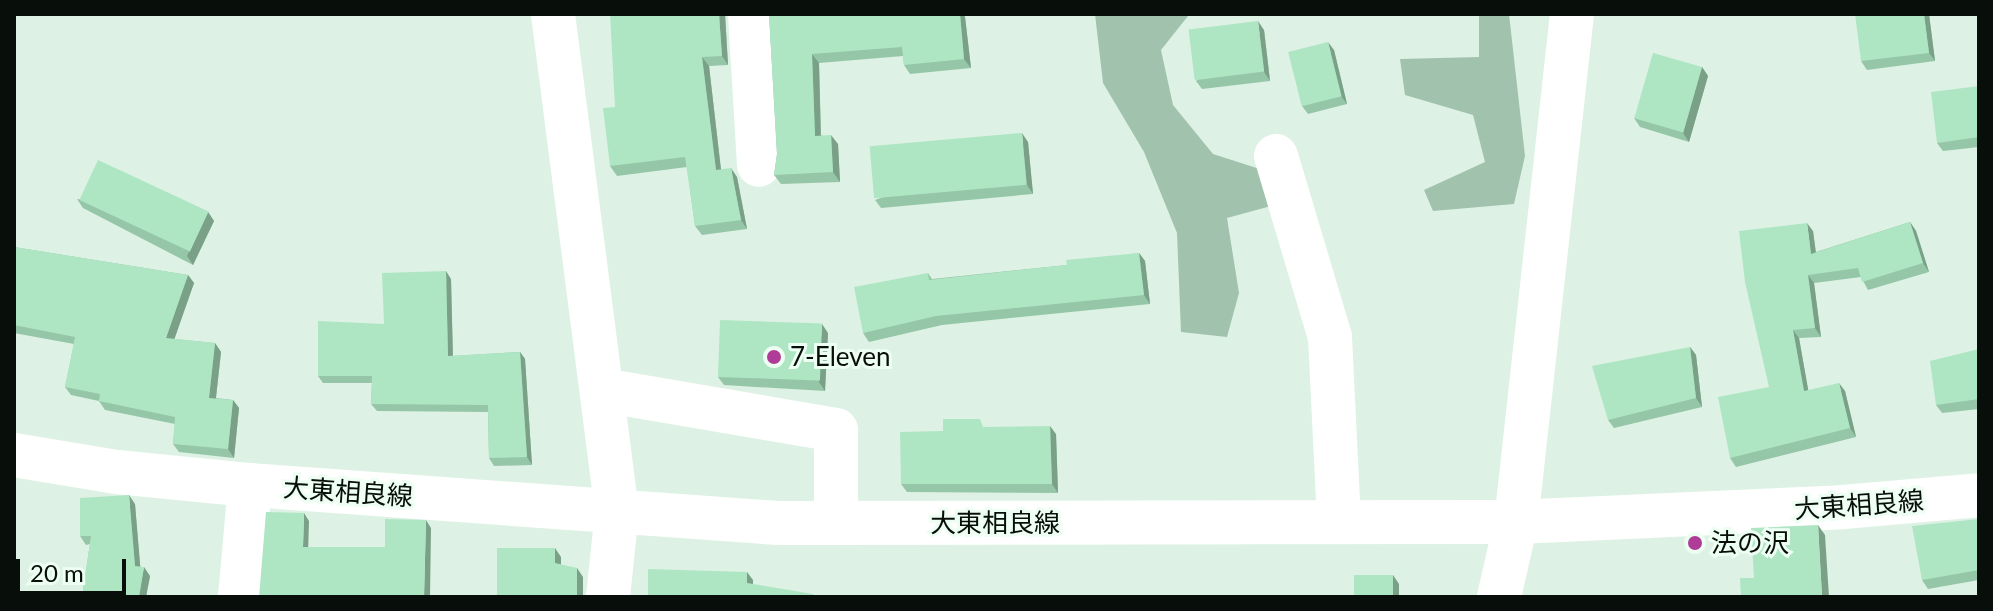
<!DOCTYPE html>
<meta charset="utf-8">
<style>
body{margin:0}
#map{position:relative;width:1993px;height:611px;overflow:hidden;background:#ddf2e4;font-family:Lato,"Noto Sans JP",sans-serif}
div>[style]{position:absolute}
.green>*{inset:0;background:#a1c2ad}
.minor>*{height:44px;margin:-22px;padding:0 22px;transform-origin:22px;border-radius:22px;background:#fff}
.major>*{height:44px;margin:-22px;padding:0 22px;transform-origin:22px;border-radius:22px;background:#fff}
.wall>*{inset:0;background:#96c6a8}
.shaded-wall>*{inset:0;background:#7aa188}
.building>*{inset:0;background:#aee6c3;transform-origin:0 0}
.dots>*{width:22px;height:22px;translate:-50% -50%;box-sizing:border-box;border:4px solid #edfef3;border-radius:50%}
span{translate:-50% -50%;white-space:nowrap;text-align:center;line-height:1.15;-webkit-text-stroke:6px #edfef3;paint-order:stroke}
.poi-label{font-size:26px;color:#080f0a}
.left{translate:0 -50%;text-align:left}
.street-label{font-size:26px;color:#080f0a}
.frame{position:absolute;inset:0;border:16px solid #080f0a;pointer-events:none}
.scale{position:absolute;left:16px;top:559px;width:110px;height:36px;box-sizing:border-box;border:4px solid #080f0a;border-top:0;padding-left:10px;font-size:24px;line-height:28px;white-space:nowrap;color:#080f0a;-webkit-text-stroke:6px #edfef3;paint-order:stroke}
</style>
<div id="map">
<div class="green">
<i style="clip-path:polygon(1095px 14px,1367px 14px,1188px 16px,1161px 50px,1173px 105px,1213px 154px,1266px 171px,1289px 201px,1227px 218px,1239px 293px,1227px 337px,1181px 332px,1177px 233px,1144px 152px,1103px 83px)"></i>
<i style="clip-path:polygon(1479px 14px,1509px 14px,1525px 156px,1514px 204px,1433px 211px,1424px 190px,1485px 162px,1473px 115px,1405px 95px,1400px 59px,1479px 57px)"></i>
</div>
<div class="minor">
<i style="left:553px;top:14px;width:502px;rotate:82.68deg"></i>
<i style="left:750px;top:14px;width:151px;rotate:86.6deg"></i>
<i style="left:1276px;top:156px;width:189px;rotate:73.4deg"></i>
<i style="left:1330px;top:337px;width:185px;rotate:87.2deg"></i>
<i style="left:602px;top:390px;width:237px;rotate:9.7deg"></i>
<i style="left:836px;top:430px;width:93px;rotate:90deg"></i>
<i style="left:240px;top:597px;width:112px;rotate:-84.9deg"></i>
<i style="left:1499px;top:597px;width:77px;rotate:-77.2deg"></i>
<i style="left:1516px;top:522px;width:511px;rotate:-83.71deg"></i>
</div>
<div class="major">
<i style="left:14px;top:455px;width:104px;rotate:9.4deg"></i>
<i style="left:117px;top:472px;width:134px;rotate:5.6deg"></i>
<i style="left:250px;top:485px;width:529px;rotate:4.12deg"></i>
<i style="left:778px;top:523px;width:738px;rotate:-0.08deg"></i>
<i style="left:1516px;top:522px;width:327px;rotate:-2.6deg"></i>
<i style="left:1843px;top:507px;width:137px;rotate:-5deg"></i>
<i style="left:608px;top:597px;width:85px;rotate:-84deg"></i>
</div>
<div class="wall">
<i style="clip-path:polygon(725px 14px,728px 65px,709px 66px,721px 169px,737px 177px,747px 229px,702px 235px,695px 226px,687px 167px,617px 176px,610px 166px,615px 107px)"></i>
<i style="clip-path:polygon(769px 14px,963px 14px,965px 17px,971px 68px,910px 74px,904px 65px,903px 56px,819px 63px,821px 135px,838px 144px,840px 182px,781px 184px,774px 175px,777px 154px)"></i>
<i style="clip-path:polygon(1929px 14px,1935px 61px,1867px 70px,1861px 61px)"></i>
<i style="clip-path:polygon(1264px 30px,1270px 81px,1202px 89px,1196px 81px)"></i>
<i style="clip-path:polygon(1334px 50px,1347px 104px,1308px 114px,1302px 106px)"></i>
<i style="clip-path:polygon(1702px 67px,1708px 76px,1689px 142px,1640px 127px,1634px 118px)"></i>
<i style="clip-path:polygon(1979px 86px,1979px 147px,1943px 151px,1937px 143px)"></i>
<i style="clip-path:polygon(1028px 142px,1033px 194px,881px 208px,875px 200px)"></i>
<i style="clip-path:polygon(77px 199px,208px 212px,214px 221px,193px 265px,83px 208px)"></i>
<i style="clip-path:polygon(1910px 222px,1916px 231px,1929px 272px,1868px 290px,1861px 277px,1814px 283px,1821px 337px,1799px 338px,1808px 390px,1845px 391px,1856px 437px,1736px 467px,1730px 458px,1769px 387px,1813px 231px,1816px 252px)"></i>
<i style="clip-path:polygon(14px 247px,188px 275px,194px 283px,174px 339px,215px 343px,221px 352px,216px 398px,233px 400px,239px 408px,234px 458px,179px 452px,173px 444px,175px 424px,105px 410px,99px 401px,71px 395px,65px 387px,74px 344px,14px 333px)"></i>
<i style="clip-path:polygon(1139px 253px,1145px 261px,1150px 304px,942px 325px,869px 342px,863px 333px,928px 273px,932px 279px,1067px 265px)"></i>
<i style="clip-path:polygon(451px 279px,453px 356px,520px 352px,525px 359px,532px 465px,494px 466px,489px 458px,488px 412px,377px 411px,371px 404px,372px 383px,323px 383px,318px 376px,384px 324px)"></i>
<i style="clip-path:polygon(828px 333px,825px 391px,724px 385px,718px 377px)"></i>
<i style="clip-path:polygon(1690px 347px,1696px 355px,1702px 407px,1614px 428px,1608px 420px)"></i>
<i style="clip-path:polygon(1979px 349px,1979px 409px,1942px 413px,1936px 405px)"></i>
<i style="clip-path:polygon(986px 427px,1056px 434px,1058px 493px,907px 492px,901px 484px,943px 431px)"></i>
<i style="clip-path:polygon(135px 504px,140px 567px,150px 576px,146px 597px,82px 597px,90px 544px,86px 545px,80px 536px)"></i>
<i style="clip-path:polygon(1979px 519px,1979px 580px,1928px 589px,1922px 580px)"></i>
</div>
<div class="shaded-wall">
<i style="clip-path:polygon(719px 14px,725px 14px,728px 65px,722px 56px)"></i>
<i style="clip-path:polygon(960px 14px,963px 14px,965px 17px,971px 68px,964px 59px)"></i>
<i style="clip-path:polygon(1924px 14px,1929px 14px,1935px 61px,1929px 53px)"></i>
<i style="clip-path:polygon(1258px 21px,1264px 30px,1270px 81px,1264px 72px)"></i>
<i style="clip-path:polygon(1328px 42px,1334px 50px,1347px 104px,1341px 96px)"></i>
<i style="clip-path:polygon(812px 54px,819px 63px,821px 145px,815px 136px)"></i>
<i style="clip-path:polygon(702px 57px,709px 66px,722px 179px,716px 170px)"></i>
<i style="clip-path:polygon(1702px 67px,1708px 76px,1689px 142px,1683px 133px)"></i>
<i style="clip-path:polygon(1022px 133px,1028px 142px,1033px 194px,1027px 185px)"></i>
<i style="clip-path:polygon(831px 135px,838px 144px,840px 182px,833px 172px)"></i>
<i style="clip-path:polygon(731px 168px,737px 177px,747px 229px,741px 220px)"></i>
<i style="clip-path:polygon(208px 212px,214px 221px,193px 265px,187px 256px)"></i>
<i style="clip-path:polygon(1910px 222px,1916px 231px,1929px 272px,1923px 263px)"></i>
<i style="clip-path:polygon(1807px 223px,1813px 231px,1817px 263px,1811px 254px)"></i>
<i style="clip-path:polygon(1139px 253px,1145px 261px,1150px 304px,1144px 295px)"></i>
<i style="clip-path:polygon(446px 271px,451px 279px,453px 364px,448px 356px)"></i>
<i style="clip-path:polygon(188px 275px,194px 283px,172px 346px,166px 338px)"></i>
<i style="clip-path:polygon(1808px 275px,1814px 283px,1821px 337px,1815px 328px)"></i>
<i style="clip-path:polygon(822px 324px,828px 333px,825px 391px,819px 382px)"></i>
<i style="clip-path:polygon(1793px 330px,1799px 338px,1810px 400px,1804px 391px)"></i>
<i style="clip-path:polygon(215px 343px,221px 352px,215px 406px,209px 398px)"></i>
<i style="clip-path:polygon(1690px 347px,1696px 355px,1702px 407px,1696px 398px)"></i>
<i style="clip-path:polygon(520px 352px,525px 359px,532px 465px,527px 457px)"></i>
<i style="clip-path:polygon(1839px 383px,1845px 391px,1856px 437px,1850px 428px)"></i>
<i style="clip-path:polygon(233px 400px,239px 408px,234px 458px,228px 449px)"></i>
<i style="clip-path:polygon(1050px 426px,1056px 434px,1058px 493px,1052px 484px)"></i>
<i style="clip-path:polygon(129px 495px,135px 504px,141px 575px,135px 566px)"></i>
<i style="clip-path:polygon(304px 513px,309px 521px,308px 555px,303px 547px)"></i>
<i style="clip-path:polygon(426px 520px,431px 528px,430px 597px,424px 597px)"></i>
<i style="clip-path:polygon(1818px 525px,1825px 535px,1829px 597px,1822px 597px)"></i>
<i style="clip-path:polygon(555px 548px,561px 557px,561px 571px,555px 563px)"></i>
<i style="clip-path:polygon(144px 567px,150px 576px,146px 597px,139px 597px)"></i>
<i style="clip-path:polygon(577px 568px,583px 577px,583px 597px,577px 597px)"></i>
<i style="clip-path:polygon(747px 572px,753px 580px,753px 591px,747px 583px)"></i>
<i style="clip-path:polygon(1393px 575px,1399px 584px,1399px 597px,1393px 597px)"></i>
</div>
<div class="building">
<i style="clip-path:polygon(610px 14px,719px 14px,722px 56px,702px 57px,716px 170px,731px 168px,741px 220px,695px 226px,685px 157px,610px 166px,603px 108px,615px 107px)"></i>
<i style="clip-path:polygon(769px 14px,885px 14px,885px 15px,960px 14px,964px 59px,904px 65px,902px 47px,812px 54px,815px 136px,831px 135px,833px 172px,774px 175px,777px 154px)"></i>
<i style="clip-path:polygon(1855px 14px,1924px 14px,1929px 53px,1861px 61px)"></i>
<i style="left:1258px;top:21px;width:51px;height:70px;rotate:83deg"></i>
<i style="left:1328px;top:42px;width:56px;height:41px;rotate:76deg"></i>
<i style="left:1653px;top:53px;width:51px;height:68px;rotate:16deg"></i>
<i style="clip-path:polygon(1979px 86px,1979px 137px,1937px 143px,1931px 92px)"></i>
<i style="left:1022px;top:133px;width:52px;height:153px;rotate:85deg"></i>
<i style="left:98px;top:160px;width:122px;height:44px;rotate:25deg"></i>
<i style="clip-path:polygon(1910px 222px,1923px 263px,1862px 282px,1858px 268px,1808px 275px,1815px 328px,1793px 330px,1804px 391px,1839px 383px,1850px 428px,1730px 458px,1718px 397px,1769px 387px,1745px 282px,1739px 231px,1807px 223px,1811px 254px)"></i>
<i style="clip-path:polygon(14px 247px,188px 275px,166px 338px,215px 343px,209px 398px,233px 400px,228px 449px,173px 444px,175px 417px,99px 401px,100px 394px,65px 387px,75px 337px,14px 325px)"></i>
<i style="clip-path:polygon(1139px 253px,1144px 295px,936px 316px,863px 333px,854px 287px,928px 273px,929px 280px,1067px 265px,1066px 260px)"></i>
<i style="clip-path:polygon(446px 271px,448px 356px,520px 352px,527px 457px,489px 458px,488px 405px,371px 404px,372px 376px,318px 376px,318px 321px,384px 324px,382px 273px)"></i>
<i style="left:720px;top:320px;width:102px;height:57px;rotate:2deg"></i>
<i style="clip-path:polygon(1690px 347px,1696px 398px,1608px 420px,1592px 366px)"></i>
<i style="clip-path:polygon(1979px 349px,1979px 399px,1936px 405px,1930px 361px)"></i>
<i style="clip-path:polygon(943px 419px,980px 419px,983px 427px,1050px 426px,1052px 484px,901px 484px,900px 432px,943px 431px)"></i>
<i style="clip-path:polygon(129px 495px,135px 566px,144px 567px,139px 597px,82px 597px,91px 536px,80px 536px,80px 498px)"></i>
<i style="clip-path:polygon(266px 512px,304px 513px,303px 547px,385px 547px,385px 519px,426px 520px,424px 597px,259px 597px)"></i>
<i style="clip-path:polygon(1979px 519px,1979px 570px,1922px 580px,1912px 526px)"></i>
<i style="clip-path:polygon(1818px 525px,1822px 597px,1741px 597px,1740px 578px,1754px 578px,1751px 528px)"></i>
<i style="clip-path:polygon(497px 548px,555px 548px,555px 563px,577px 568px,577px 597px,497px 597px)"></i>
<i style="clip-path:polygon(648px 569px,747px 572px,747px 583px,813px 594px,813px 597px,648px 597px)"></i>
<i style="left:1354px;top:575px;width:39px;height:22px"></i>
</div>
<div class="dots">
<i style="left:774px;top:357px;background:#af3c96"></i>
<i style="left:1695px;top:543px;background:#af3c96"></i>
</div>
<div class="poi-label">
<span class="left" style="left:790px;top:357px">7-Eleven</span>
<span class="left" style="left:1711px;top:543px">法の沢</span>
</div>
<div class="street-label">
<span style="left:348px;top:492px;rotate:4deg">大東相良線</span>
<span style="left:1859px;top:505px;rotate:-4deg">大東相良線</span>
<span style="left:995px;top:523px">大東相良線</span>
</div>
<div class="frame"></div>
<div class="scale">20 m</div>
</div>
